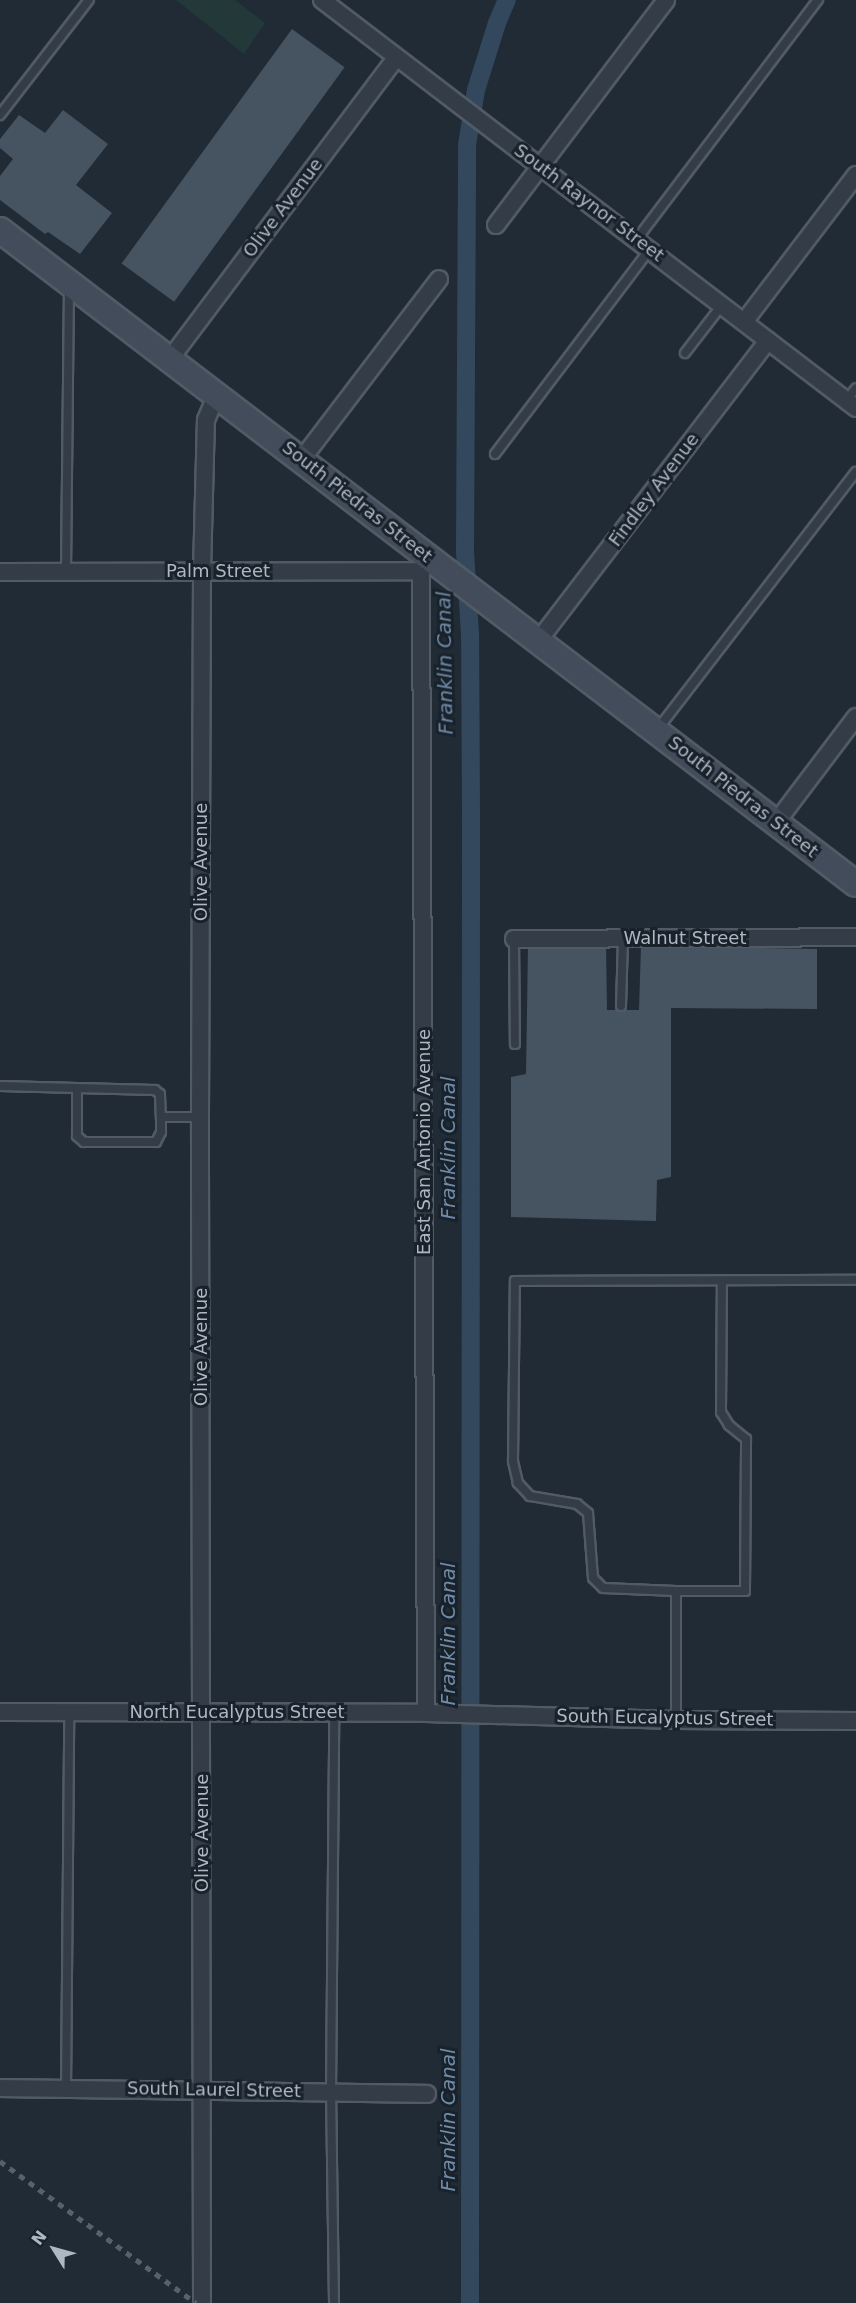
<!DOCTYPE html>
<style>
body{margin:0}
#map{position:relative;width:856px;height:2303px;overflow:hidden;background:#202b36;font-family:"DejaVu Sans",sans-serif}
div>[style]{position:absolute}
.green>*{inset:0;background:#233838}
.canal>*{height:18px;margin:-9px;padding:0 9px;transform-origin:9px;border-radius:9px;background:#34485d}
.building>*{inset:0;background:#465360;transform-origin:0 0}
.roads{filter:drop-shadow(2px 0 #515b65) drop-shadow(-2px 0 #515b65) drop-shadow(0 2px #515b65) drop-shadow(0 -2px #515b65)}
.lane>*{height:8px;margin:-4px;padding:0 4px;transform-origin:4px;border-radius:4px;background:#343d47}
.street>*{height:16px;margin:-8px;padding:0 8px;transform-origin:8px;border-radius:8px;background:#343d47}
.secondary>*{height:24px;margin:-12px;padding:0 12px;transform-origin:12px;border-radius:12px;background:#424c5a}
.rail>*{height:4.5px;margin-top:-2.25px;transform-origin:0;background:repeating-linear-gradient(90deg,#56616e 0 6px,transparent 0 12px)}
span{translate:-50% -50%;white-space:nowrap;text-align:center;line-height:1.15;-webkit-text-stroke:6px #19222b;paint-order:stroke}
.street-label{font-size:18px;color:#aeb8c4}
.water-label{font-size:20px;color:#6f8ba7;font-style:italic}
.north{position:absolute;left:24px;top:2219px;width:60px;height:60px;-webkit-text-stroke:4px #19222b;paint-order:stroke;rotate:307deg;font-size:16px;font-weight:700;line-height:24px;text-align:center;color:#aeb8c4}
.north::after{content:'';display:block;margin:auto;width:21px;height:27px;background:#aeb8c4;clip-path:polygon(50% 0,100% 100%,50% 72%,0 100%)}
</style>
<div id="map">
<div class="green">
<i style="clip-path:polygon(176px 0,235px 0,265px 23px,244px 54px)"></i>
</div>
<div class="canal">
<i style="left:470px;top:2303px;width:1491px;rotate:-89.96deg"></i>
<i style="left:471px;top:812px;width:177px;rotate:-90.3deg"></i>
<i style="left:470px;top:635px;width:84px;rotate:-93.4deg"></i>
<i style="left:465px;top:551px;width:406px;rotate:-89.7deg"></i>
<i style="left:467px;top:145px;width:56px;rotate:-80.7deg"></i>
<i style="left:476px;top:90px;width:70px;rotate:-72.6deg"></i>
<i style="left:497px;top:23px;width:25px;rotate:-67deg"></i>
</div>
<div class="building">
<i style="left:292px;top:29px;width:65px;height:290px;rotate:36deg"></i>
<i style="clip-path:polygon(63px 110px,108px 144px,76px 185px,112px 213px,80px 254px,48px 232px,45px 234px,0 200px,0 176px,13px 159px,0 148px,0 139px,19px 115px,45px 133px)"></i>
<i style="clip-path:polygon(606px 945px,607px 1010px,639px 1010px,641px 946px,817px 949px,817px 1009px,671px 1008px,671px 1177px,657px 1180px,656px 1221px,511px 1217px,511px 1077px,526px 1074px,528px 946px)"></i>
</div>
<div class="roads">
<div class="lane">
<i style="left:0;top:115px;width:145px;rotate:-52.3deg"></i>
<i style="left:637px;top:239px;width:300px;rotate:-52.9deg"></i>
<i style="left:685px;top:353px;width:61px;rotate:-52.4deg"></i>
<i style="left:846px;top:401px;width:16px;rotate:-52deg"></i>
<i style="left:495px;top:454px;width:257px;rotate:-52.9deg"></i>
<i style="left:66px;top:572px;width:285px;rotate:-89.4deg"></i>
<i style="left:657px;top:730px;width:326px;rotate:-52.4deg"></i>
<i style="left:514px;top:939px;width:105px;rotate:89.5deg"></i>
<i style="left:621px;top:1006px;width:68px;rotate:-88.3deg"></i>
<i style="left:0;top:1086px;width:155px;rotate:1.5deg"></i>
<i style="left:155px;top:1090px;width:6px;rotate:39deg"></i>
<i style="left:160px;top:1094px;width:23px;rotate:88deg"></i>
<i style="left:161px;top:1117px;width:39px"></i>
<i style="left:77px;top:1088px;width:48px;rotate:90deg"></i>
<i style="left:77px;top:1136px;width:9px;rotate:41deg"></i>
<i style="left:84px;top:1142px;width:72px"></i>
<i style="left:156px;top:1142px;width:11px;rotate:-63deg"></i>
<i style="left:161px;top:1132px;width:15px;rotate:-90deg"></i>
<i style="left:676px;top:1591px;width:73px;rotate:-177.6deg"></i>
<i style="left:603px;top:1588px;width:14px;rotate:-135deg"></i>
<i style="left:593px;top:1578px;width:65px;rotate:-94.4deg"></i>
<i style="left:588px;top:1513px;width:14px;rotate:-141deg"></i>
<i style="left:577px;top:1504px;width:48px;rotate:-170.3deg"></i>
<i style="left:530px;top:1496px;width:18px;rotate:-133deg"></i>
<i style="left:518px;top:1483px;width:23px;rotate:-103deg"></i>
<i style="left:513px;top:1461px;width:180px;rotate:-89.4deg"></i>
<i style="left:515px;top:1281px;width:341px;rotate:-0.2deg"></i>
<i style="left:676px;top:1720px;width:129px;rotate:-90deg"></i>
<i style="left:676px;top:1591px;width:69px"></i>
<i style="left:745px;top:1591px;width:152px;rotate:-89.6deg"></i>
<i style="left:746px;top:1439px;width:22px;rotate:-141deg"></i>
<i style="left:729px;top:1425px;width:15px;rotate:-122deg"></i>
<i style="left:721px;top:1412px;width:130px;rotate:-89.6deg"></i>
<i style="left:66px;top:2089px;width:377px;rotate:-89.5deg"></i>
<i style="left:334px;top:2303px;width:211px;rotate:-90.8deg"></i>
<i style="left:331px;top:2092px;width:379px;rotate:-89.5deg"></i>
</div>
<div class="street">
<i style="left:322px;top:0;width:672px;rotate:37.38deg"></i>
<i style="left:496px;top:225px;width:282px;rotate:-52.9deg"></i>
<i style="left:744px;top:322px;width:185px;rotate:-52.7deg"></i>
<i style="left:170px;top:359px;width:376px;rotate:-53.1deg"></i>
<i style="left:302px;top:459px;width:226px;rotate:-52.7deg"></i>
<i style="left:421px;top:571px;width:1142px;rotate:89.75deg"></i>
<i style="left:0;top:572px;width:421px;rotate:-0.1deg"></i>
<i style="left:421px;top:571px;width:9px;rotate:-54deg"></i>
<i style="left:539px;top:640px;width:377px;rotate:-52.6deg"></i>
<i style="left:775px;top:824px;width:134px;rotate:-52.9deg"></i>
<i style="left:514px;top:939px;width:342px;rotate:-0.3deg"></i>
<i style="left:0;top:1712px;width:426px;rotate:0.1deg"></i>
<i style="left:426px;top:1713px;width:250px;rotate:1.6deg"></i>
<i style="left:676px;top:1720px;width:180px;rotate:0.3deg"></i>
<i style="left:0;top:2088px;width:427px;rotate:0.8deg"></i>
<i style="left:202px;top:2303px;width:1186px;rotate:-90.1deg"></i>
<i style="left:200px;top:1117px;width:546px;rotate:-89.79deg"></i>
<i style="left:202px;top:571px;width:151px;rotate:-88.5deg"></i>
<i style="left:206px;top:420px;width:28px;rotate:-67deg"></i>
</div>
<div class="secondary">
<i style="left:0;top:230px;width:1077px;rotate:37.38deg"></i>
</div>
</div>
<div class="rail">
<i style="left:0;top:2161px;width:242px;rotate:35.9deg"></i>
</div>
<div class="street-label">
<span style="left:589px;top:203px;rotate:37deg">South Raynor Street</span>
<span style="left:283px;top:208px;rotate:-53deg">Olive Avenue</span>
<span style="left:654px;top:490px;rotate:-53deg">Findley Avenue</span>
<span style="left:357px;top:502px;rotate:38deg">South Piedras Street</span>
<span style="left:218px;top:571px">Palm Street</span>
<span style="left:743px;top:797px;rotate:38deg">South Piedras Street</span>
<span style="left:201px;top:862px;rotate:-90deg">Olive Avenue</span>
<span style="left:685px;top:938px">Walnut Street</span>
<span style="left:424px;top:1142px;rotate:-90deg">East San Antonio Avenue</span>
<span style="left:201px;top:1347px;rotate:-90deg">Olive Avenue</span>
<span style="left:237px;top:1712px">North Eucalyptus Street</span>
<span style="left:665px;top:1718px;rotate:1deg">South Eucalyptus Street</span>
<span style="left:202px;top:1833px;rotate:-90deg">Olive Avenue</span>
<span style="left:214px;top:2090px;rotate:1deg">South Laurel Street</span>
</div>
<div class="water-label">
<span style="left:445px;top:663px;rotate:-91deg">Franklin Canal</span>
<span style="left:448px;top:1148px;rotate:-90deg">Franklin Canal</span>
<span style="left:448px;top:1634px;rotate:-90deg">Franklin Canal</span>
<span style="left:448px;top:2120px;rotate:-90deg">Franklin Canal</span>
</div>
<div class="north">N</div>
</div>
